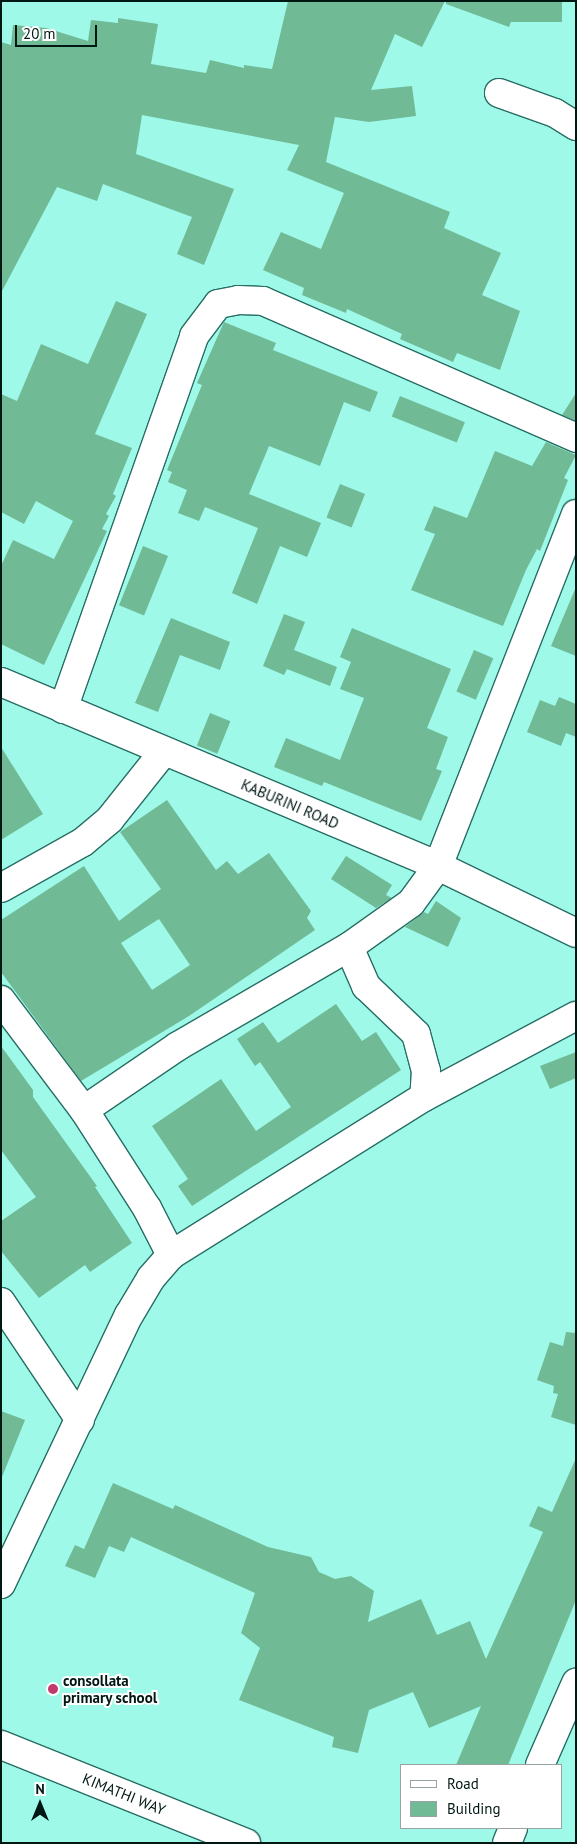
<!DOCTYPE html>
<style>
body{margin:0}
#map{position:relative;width:577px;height:1844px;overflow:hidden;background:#9ef9e9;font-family:"PT Sans",sans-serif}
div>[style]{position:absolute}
.building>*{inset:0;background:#70ba96;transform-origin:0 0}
.roads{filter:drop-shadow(1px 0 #276e64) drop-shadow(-1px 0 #276e64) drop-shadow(0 1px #276e64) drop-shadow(0 -1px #276e64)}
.minor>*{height:28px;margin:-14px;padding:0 14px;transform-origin:14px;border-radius:14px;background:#fff}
.dots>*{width:14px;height:14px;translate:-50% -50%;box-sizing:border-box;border:2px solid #fff;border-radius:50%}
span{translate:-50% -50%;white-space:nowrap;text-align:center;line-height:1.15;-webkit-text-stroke:4px #fff;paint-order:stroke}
.street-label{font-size:15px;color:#001814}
.poi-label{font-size:15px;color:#001814;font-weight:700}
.left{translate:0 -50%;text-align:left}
.frame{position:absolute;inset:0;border:2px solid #001814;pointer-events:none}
.legend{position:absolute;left:400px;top:1764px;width:162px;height:65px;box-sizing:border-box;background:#fff;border:1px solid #99a3a1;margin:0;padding:6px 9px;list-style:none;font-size:15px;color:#001814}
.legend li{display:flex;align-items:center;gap:10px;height:25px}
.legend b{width:25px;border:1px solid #99a3a1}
.north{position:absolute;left:15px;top:1779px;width:50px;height:50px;-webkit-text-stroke:4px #fff;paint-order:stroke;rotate:0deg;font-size:14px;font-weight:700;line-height:20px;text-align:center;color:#001814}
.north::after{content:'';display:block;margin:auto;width:18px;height:22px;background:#001814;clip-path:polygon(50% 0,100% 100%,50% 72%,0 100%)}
.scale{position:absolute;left:15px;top:25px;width:82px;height:22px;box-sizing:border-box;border:2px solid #001814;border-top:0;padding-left:6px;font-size:15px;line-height:18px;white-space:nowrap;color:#001814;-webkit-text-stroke:4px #fff;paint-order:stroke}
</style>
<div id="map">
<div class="building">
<i style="clip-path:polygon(288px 1px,445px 1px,422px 47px,395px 34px,371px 90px,412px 86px,416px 116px,369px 122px,335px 117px,326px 162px,450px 212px,444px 228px,501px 253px,482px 295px,520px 311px,500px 370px,457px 353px,453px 362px,400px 339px,402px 334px,347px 309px,346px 313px,302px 295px,304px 288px,263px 270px,281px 232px,321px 249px,344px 193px,287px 170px,299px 145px,142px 115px,136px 154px,234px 189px,204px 265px,177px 254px,192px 217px,103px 184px,97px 201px,57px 187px,1px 293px,1px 42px,11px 45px,13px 25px,46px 28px,88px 41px,91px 20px,118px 23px,118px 18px,158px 24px,151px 64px,206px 73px,210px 60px,244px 68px,244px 65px,272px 69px)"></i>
<i style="clip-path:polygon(446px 1px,562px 1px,562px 22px,511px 22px,509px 27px,446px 4px)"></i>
<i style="clip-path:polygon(116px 301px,147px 314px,95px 434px,132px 448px,113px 494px,116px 496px,106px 514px,109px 516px,102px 529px,107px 531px,44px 665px,1px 644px,1px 566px,13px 540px,54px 559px,73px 521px,36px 501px,24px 524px,1px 512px,1px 394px,17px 401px,41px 344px,88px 364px)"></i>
<i style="clip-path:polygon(224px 322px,276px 343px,273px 350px,378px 392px,370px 412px,344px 402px,320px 466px,269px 446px,249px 494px,321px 523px,307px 557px,280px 546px,257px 604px,232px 593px,258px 528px,205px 507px,199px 521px,178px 513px,187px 490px,168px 482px,172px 472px,167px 470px,202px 385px,197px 383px)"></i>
<i style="clip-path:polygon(576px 393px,576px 421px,562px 415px)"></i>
<i style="left:400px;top:396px;width:70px;height:22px;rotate:22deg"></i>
<i style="clip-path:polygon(546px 442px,576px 455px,564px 478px,568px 480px,540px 551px,537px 549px,526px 570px,503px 626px,411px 590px,435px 534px,424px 530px,434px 506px,467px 518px,495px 451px,532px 466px)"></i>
<i style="left:340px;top:484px;width:27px;height:36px;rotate:22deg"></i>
<i style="left:143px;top:546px;width:27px;height:64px;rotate:22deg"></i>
<i style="clip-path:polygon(576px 587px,576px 656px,551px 646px)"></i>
<i style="clip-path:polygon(284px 614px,305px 622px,294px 650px,337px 667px,330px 686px,287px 669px,284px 675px,263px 666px)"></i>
<i style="clip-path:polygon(171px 618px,230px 642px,220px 670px,180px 655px,158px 712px,135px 703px)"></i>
<i style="clip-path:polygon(352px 628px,451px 669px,427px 728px,448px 737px,436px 769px,442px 771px,421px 821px,324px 782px,322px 786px,274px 767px,286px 738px,340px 760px,364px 698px,340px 689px,351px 662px,340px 657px)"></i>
<i style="left:474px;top:650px;width:21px;height:45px;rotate:23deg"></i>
<i style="clip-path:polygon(559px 697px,576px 704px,576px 737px,566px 733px,561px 746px,527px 732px,540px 700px,555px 706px)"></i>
<i style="left:210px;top:713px;width:22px;height:35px;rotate:22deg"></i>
<i style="clip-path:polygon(1px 747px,43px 814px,1px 840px)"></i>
<i style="clip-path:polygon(evenodd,167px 800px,216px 870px,227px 861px,238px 874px,269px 853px,311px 911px,307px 918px,315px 930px,189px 1016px,81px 1081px,1px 972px,1px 920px,84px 866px,119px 921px,161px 889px,120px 832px,167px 800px,159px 919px,190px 965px,152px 990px,121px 943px,159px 919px)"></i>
<i style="clip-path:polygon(346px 856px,392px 885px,386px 895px,392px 898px,376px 908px,331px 879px)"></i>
<i style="clip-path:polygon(436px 901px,461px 918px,448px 947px,405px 927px,424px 912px,428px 914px)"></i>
<i style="clip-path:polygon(336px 1004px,362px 1041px,376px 1032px,401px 1070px,192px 1206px,178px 1186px,188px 1179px,152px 1126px,221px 1079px,256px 1131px,291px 1107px,260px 1062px,255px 1066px,237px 1039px,263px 1022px,278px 1043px)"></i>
<i style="clip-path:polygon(1px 1046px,33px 1090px,33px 1097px,97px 1186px,95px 1187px,132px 1243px,90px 1272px,85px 1265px,39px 1298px,1px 1251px,1px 1221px,36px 1197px,1px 1150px)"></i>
<i style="clip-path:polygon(576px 1052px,576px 1078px,550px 1089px,540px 1066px)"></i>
<i style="clip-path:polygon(566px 1332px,576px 1333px,576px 1425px,551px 1417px,558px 1394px,553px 1393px,554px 1386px,537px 1380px,550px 1342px,563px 1346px)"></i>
<i style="clip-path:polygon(1px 1411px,25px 1420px,2px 1477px,1px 1477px)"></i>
<i style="clip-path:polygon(576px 1458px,576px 1600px,508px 1765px,456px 1765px,481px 1706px,429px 1728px,413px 1692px,369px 1710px,358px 1753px,332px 1747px,334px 1737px,239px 1700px,260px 1648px,241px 1633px,255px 1593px,131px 1537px,124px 1552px,109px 1546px,95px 1578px,65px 1566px,75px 1545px,84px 1549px,113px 1483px,173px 1509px,175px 1505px,268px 1547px,311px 1557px,319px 1572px,335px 1579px,351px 1576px,374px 1591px,368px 1622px,421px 1599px,437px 1635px,470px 1621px,486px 1659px,543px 1532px,529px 1526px,538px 1506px,552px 1512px)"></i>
</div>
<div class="roads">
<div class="minor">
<i style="left:499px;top:93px;width:59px;rotate:19.7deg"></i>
<i style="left:555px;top:113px;width:25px;rotate:32deg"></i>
<i style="left:1px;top:682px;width:474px;rotate:22.8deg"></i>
<i style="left:438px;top:866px;width:153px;rotate:25.9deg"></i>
<i style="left:63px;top:709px;width:395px;rotate:-70.6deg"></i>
<i style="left:194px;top:336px;width:40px;rotate:-53deg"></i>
<i style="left:218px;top:304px;width:20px;rotate:-11deg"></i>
<i style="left:238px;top:300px;width:25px;rotate:2deg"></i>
<i style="left:263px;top:301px;width:342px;rotate:23.6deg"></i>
<i style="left:1px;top:888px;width:94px;rotate:-29.3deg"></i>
<i style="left:83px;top:842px;width:35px;rotate:-40deg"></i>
<i style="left:110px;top:819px;width:87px;rotate:-51.5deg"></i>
<i style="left:349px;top:947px;width:43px;rotate:66.4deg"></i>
<i style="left:366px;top:986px;width:69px;rotate:43.8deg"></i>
<i style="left:416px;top:1034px;width:38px;rotate:75deg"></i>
<i style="left:426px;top:1071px;width:26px;rotate:94deg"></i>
<i style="left:1px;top:1000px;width:138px;rotate:53deg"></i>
<i style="left:84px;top:1110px;width:117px;rotate:57.3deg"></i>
<i style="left:147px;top:1208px;width:53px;rotate:62.9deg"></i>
<i style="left:84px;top:1110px;width:114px;rotate:-34.2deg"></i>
<i style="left:178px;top:1046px;width:198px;rotate:-30.1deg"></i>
<i style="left:349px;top:947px;width:76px;rotate:-35.4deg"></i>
<i style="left:411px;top:903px;width:46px;rotate:-53.9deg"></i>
<i style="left:438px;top:866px;width:378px;rotate:-68.6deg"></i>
<i style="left:1px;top:1302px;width:142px;rotate:56.2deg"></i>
<i style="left:1px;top:1584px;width:298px;rotate:-64.6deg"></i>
<i style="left:129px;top:1315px;width:43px;rotate:-59.3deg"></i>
<i style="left:151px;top:1278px;width:30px;rotate:-49deg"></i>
<i style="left:171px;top:1255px;width:298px;rotate:-32deg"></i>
<i style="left:424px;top:1097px;width:172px;rotate:-28.1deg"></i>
<i style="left:1px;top:1745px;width:264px;rotate:21.8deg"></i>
<i style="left:540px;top:1765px;width:90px;rotate:-66.3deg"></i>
<i style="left:507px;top:1843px;width:16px;rotate:-68deg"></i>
</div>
</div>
<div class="dots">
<i style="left:53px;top:1689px;background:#c3386d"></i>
</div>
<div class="street-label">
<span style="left:290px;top:804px;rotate:23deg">KABURINI ROAD</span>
<span style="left:124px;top:1794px;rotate:22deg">KIMATHI WAY</span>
</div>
<div class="poi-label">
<span class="left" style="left:63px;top:1689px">consollata<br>primary school</span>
</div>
<div class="frame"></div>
<ul class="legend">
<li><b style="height:6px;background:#fff"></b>Road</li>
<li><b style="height:14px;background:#70ba96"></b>Building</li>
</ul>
<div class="north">N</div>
<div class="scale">20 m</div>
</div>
